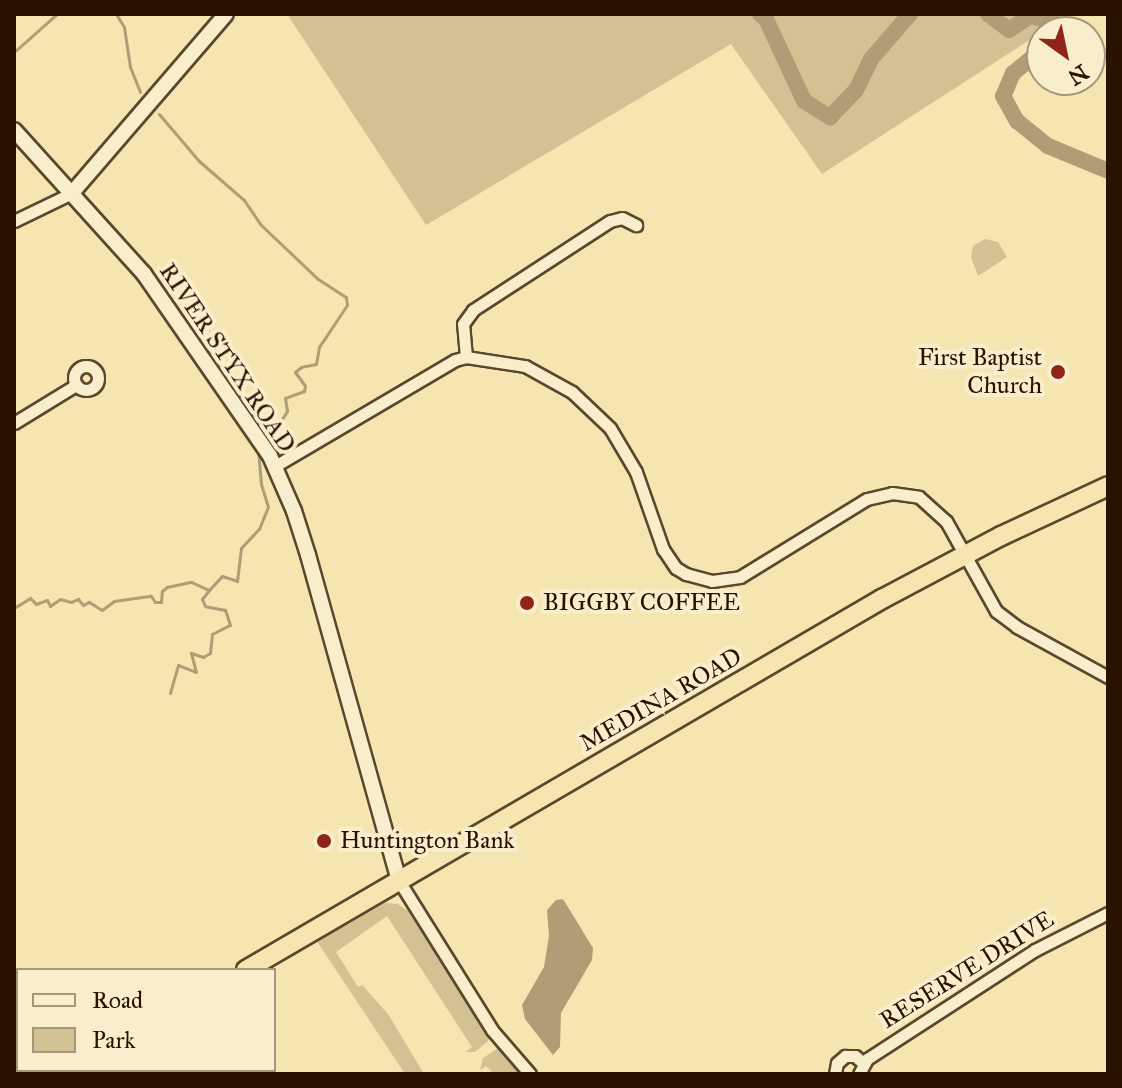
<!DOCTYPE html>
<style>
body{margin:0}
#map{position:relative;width:1122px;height:1088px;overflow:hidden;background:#f4e5b1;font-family:"IM FELL Great Primer",serif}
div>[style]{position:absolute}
.green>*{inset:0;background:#d2c193}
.water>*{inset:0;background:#af9d75}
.stream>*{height:3px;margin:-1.5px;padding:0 1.5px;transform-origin:1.5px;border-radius:1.5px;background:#af9d75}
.river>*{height:16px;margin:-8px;padding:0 8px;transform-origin:8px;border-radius:8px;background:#af9d75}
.roads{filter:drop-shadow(2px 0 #5c472c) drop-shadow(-2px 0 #5c472c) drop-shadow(0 2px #5c472c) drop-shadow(0 -2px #5c472c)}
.minor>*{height:11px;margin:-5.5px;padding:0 5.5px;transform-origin:5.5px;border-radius:5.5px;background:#f8eecc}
.minor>.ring{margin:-5.5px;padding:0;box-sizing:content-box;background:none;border:11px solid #f8eecc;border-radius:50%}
.tertiary>*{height:14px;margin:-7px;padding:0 7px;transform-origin:7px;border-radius:7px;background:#f8eecc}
.trunk>*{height:18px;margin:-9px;padding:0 9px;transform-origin:9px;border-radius:9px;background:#f4e5b1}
.dots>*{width:22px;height:22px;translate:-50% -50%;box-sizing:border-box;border:4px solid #f8eecc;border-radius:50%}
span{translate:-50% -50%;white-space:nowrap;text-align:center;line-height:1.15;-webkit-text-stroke:8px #f8eecc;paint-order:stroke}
.street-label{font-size:24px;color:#2a1200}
.poi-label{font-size:24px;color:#2a1200}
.right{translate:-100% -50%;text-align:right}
.left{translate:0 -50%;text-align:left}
.frame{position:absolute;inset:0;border:16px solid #2a1200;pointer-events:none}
.legend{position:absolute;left:16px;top:968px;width:260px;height:104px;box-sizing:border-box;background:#f8eecc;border:2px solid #a6967a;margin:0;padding:10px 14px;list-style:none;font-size:24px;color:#2a1200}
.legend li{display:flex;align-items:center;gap:16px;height:40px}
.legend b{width:40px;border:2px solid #a6967a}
.north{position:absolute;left:1026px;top:16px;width:80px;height:80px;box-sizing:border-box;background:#f8eecc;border:2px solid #a6967a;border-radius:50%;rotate:147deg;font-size:22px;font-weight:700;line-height:32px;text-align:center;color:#2a1200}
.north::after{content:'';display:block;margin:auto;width:28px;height:36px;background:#8f2418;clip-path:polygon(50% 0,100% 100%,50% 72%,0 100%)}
</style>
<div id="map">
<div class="green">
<i style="clip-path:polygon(287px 14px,1070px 14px,822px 174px,731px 44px,426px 225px)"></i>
<i style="clip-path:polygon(985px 239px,998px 242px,1007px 257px,978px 276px,971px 257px,973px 246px)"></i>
<i style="clip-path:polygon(385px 903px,398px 904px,408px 911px,490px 1034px,488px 1041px,475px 1052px,466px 1052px,472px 1047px,387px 916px,336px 952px,358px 987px,362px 985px,388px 1014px,424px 1074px,405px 1074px,314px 937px,345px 926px)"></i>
<i style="clip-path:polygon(500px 1047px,524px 1074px,494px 1074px,486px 1066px,480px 1070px,483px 1058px)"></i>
</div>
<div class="water">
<i style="clip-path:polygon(563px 899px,593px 948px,592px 960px,561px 1013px,560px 1047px,553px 1055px,525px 1019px,522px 1005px,544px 967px,549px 936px,547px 910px,556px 900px)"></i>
</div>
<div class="stream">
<i style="left:116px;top:14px;width:15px;rotate:58deg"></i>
<i style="left:124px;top:27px;width:40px;rotate:81.5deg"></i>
<i style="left:130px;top:67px;width:27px;rotate:68deg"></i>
<i style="left:14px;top:52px;width:57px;rotate:-41.5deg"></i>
<i style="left:159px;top:114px;width:62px;rotate:49.6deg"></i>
<i style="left:199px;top:161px;width:60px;rotate:40.9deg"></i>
<i style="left:244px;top:200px;width:29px;rotate:56deg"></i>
<i style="left:260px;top:224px;width:80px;rotate:43.5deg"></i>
<i style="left:318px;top:279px;width:33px;rotate:33deg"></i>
<i style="left:346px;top:297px;width:8px;rotate:83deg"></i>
<i style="left:347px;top:305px;width:50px;rotate:123.7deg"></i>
<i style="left:319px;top:347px;width:17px;rotate:100deg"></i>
<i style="left:316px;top:364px;width:15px;rotate:169deg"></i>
<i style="left:301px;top:367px;width:8px;rotate:140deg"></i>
<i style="left:295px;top:372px;width:17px;rotate:54deg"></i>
<i style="left:305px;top:386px;width:5px;rotate:101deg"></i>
<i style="left:304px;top:391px;width:20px;rotate:160deg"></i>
<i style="left:285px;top:398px;width:13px;rotate:81deg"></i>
<i style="left:287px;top:411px;width:34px;rotate:122deg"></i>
<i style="left:14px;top:608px;width:19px;rotate:-32deg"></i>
<i style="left:30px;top:598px;width:8px;rotate:45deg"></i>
<i style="left:36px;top:604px;width:12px;rotate:-20deg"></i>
<i style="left:47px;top:600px;width:7px;rotate:63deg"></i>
<i style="left:50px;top:606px;width:12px;rotate:-35deg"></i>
<i style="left:60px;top:599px;width:11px;rotate:15deg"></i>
<i style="left:71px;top:602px;width:8px;rotate:-23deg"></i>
<i style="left:78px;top:599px;width:8px;rotate:50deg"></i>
<i style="left:83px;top:605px;width:7px;rotate:-27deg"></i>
<i style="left:89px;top:602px;width:15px;rotate:32deg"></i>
<i style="left:102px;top:610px;width:15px;rotate:-37deg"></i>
<i style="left:114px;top:601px;width:37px;rotate:-8deg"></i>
<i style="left:151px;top:596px;width:7px;rotate:56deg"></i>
<i style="left:155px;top:602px;width:6px"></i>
<i style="left:161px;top:602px;width:11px;rotate:-85deg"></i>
<i style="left:162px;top:591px;width:6px;rotate:-39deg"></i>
<i style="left:167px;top:587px;width:25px;rotate:-12deg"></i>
<i style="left:191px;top:582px;width:20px;rotate:24deg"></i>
<i style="left:209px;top:590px;width:19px;rotate:-47deg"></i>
<i style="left:222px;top:576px;width:16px;rotate:18deg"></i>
<i style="left:237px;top:581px;width:33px;rotate:-83deg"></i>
<i style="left:241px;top:548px;width:26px;rotate:-47deg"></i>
<i style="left:259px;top:529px;width:24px;rotate:-68deg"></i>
<i style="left:268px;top:507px;width:24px;rotate:-107deg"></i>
<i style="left:261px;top:484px;width:32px;rotate:-95deg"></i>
<i style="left:170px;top:693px;width:29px;rotate:-74deg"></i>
<i style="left:178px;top:665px;width:19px;rotate:21deg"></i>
<i style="left:196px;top:672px;width:20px;rotate:-105deg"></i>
<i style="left:191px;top:653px;width:13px;rotate:18deg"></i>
<i style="left:203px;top:657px;width:8px;rotate:-30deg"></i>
<i style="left:210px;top:653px;width:19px;rotate:-84deg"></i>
<i style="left:212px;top:634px;width:20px;rotate:-27deg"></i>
<i style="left:230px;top:625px;width:16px;rotate:-108deg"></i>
<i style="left:225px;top:610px;width:20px;rotate:-169deg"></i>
<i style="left:205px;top:606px;width:8px;rotate:-113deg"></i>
<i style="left:202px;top:599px;width:11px;rotate:-52deg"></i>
</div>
<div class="river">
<i style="left:760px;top:14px;width:8px;rotate:40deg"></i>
<i style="left:766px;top:19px;width:90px;rotate:65.1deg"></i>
<i style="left:804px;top:101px;width:31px;rotate:32deg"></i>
<i style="left:830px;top:117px;width:37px;rotate:-46deg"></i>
<i style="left:856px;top:90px;width:34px;rotate:-64deg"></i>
<i style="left:871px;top:59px;width:60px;rotate:-49.1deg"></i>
<i style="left:988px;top:14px;width:26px;rotate:37deg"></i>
<i style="left:1009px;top:30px;width:25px;rotate:-34deg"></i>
<i style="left:1030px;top:16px;width:23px;rotate:13deg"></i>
<i style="left:1052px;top:21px;width:13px;rotate:58deg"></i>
<i style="left:1042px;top:57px;width:9px;rotate:180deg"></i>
<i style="left:1033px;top:57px;width:26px;rotate:141deg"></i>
<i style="left:1013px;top:73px;width:25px;rotate:113deg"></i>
<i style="left:1003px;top:96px;width:29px;rotate:61deg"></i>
<i style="left:1017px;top:121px;width:40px;rotate:39deg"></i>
<i style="left:1048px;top:146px;width:65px;rotate:22.6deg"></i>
</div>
<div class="roads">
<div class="minor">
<i style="left:14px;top:221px;width:64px;rotate:-25.8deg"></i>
<i style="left:466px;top:357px;width:33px;rotate:-95deg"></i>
<i style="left:463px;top:324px;width:17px;rotate:-54deg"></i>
<i style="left:473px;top:310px;width:163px;rotate:-33deg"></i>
<i style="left:610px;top:221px;width:12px;rotate:-14deg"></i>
<i style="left:622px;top:218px;width:16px;rotate:27deg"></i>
<i class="ring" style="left:74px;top:366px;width:13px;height:13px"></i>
<i style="left:14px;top:423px;width:73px;rotate:-31.5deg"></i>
<i style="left:275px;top:466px;width:209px;rotate:-30.5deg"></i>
<i style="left:455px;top:360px;width:11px;rotate:-15deg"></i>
<i style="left:466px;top:357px;width:60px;rotate:8.7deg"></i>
<i style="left:525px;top:366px;width:54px;rotate:29deg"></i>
<i style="left:572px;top:392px;width:52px;rotate:43.5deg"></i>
<i style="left:610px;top:428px;width:51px;rotate:59.4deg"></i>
<i style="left:636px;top:472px;width:82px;rotate:70.7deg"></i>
<i style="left:663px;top:549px;width:23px;rotate:56deg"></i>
<i style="left:676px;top:568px;width:12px;rotate:31deg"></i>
<i style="left:686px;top:574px;width:27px;rotate:15deg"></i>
<i style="left:712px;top:581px;width:28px;rotate:-8deg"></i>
<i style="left:740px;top:577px;width:149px;rotate:-31.6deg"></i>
<i style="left:867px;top:499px;width:26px;rotate:-13deg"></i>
<i style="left:892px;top:493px;width:27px;rotate:8deg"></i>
<i style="left:919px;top:497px;width:36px;rotate:42deg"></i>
<i style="left:946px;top:521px;width:103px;rotate:60.9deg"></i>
<i style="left:996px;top:611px;width:26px;rotate:37deg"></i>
<i style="left:1017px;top:627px;width:104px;rotate:28.8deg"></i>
<i style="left:399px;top:881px;width:176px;rotate:58deg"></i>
<i style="left:492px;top:1030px;width:58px;rotate:49.2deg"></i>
<i style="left:835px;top:1074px;width:11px;rotate:-80deg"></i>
<i style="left:837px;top:1063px;width:11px;rotate:-41deg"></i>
<i style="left:845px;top:1056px;width:10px"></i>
<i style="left:855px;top:1056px;width:11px;rotate:41deg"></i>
<i style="left:859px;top:1074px;width:17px;rotate:-62deg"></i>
<i style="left:867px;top:1059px;width:200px;rotate:-33deg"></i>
<i style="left:1035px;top:950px;width:82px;rotate:-26.9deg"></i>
</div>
<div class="tertiary">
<i style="left:14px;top:130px;width:194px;rotate:47.9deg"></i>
<i style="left:144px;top:274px;width:221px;rotate:55.3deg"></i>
<i style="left:270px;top:456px;width:60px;rotate:66.4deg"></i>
<i style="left:294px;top:511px;width:46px;rotate:72.3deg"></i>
<i style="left:308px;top:555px;width:338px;rotate:74.4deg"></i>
<i style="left:72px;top:193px;width:236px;rotate:-49.3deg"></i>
</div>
<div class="trunk">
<i style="left:246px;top:970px;width:736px;rotate:-30.26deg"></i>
<i style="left:882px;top:599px;width:135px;rotate:-27.9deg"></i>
<i style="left:1001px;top:536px;width:118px;rotate:-25deg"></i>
<i style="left:72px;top:1074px;width:7px;rotate:-34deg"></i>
</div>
</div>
<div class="dots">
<i style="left:1058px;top:372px;background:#8f2418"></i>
<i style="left:527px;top:603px;background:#8f2418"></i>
<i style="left:324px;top:841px;background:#8f2418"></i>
</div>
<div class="street-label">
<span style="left:227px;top:358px;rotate:56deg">RIVER STYX ROAD</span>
<span style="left:661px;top:700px;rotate:-30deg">MEDINA ROAD</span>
<span style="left:967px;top:970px;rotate:-32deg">RESERVE DRIVE</span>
</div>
<div class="poi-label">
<span class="right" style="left:1042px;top:372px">First Baptist<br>Church</span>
<span class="left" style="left:543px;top:603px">BIGGBY COFFEE</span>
<span class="left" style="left:340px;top:841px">Huntington Bank</span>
</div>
<div class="frame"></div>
<ul class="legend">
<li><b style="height:10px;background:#f8eecc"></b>Road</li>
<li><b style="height:22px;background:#d2c193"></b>Park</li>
</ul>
<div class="north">N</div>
</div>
